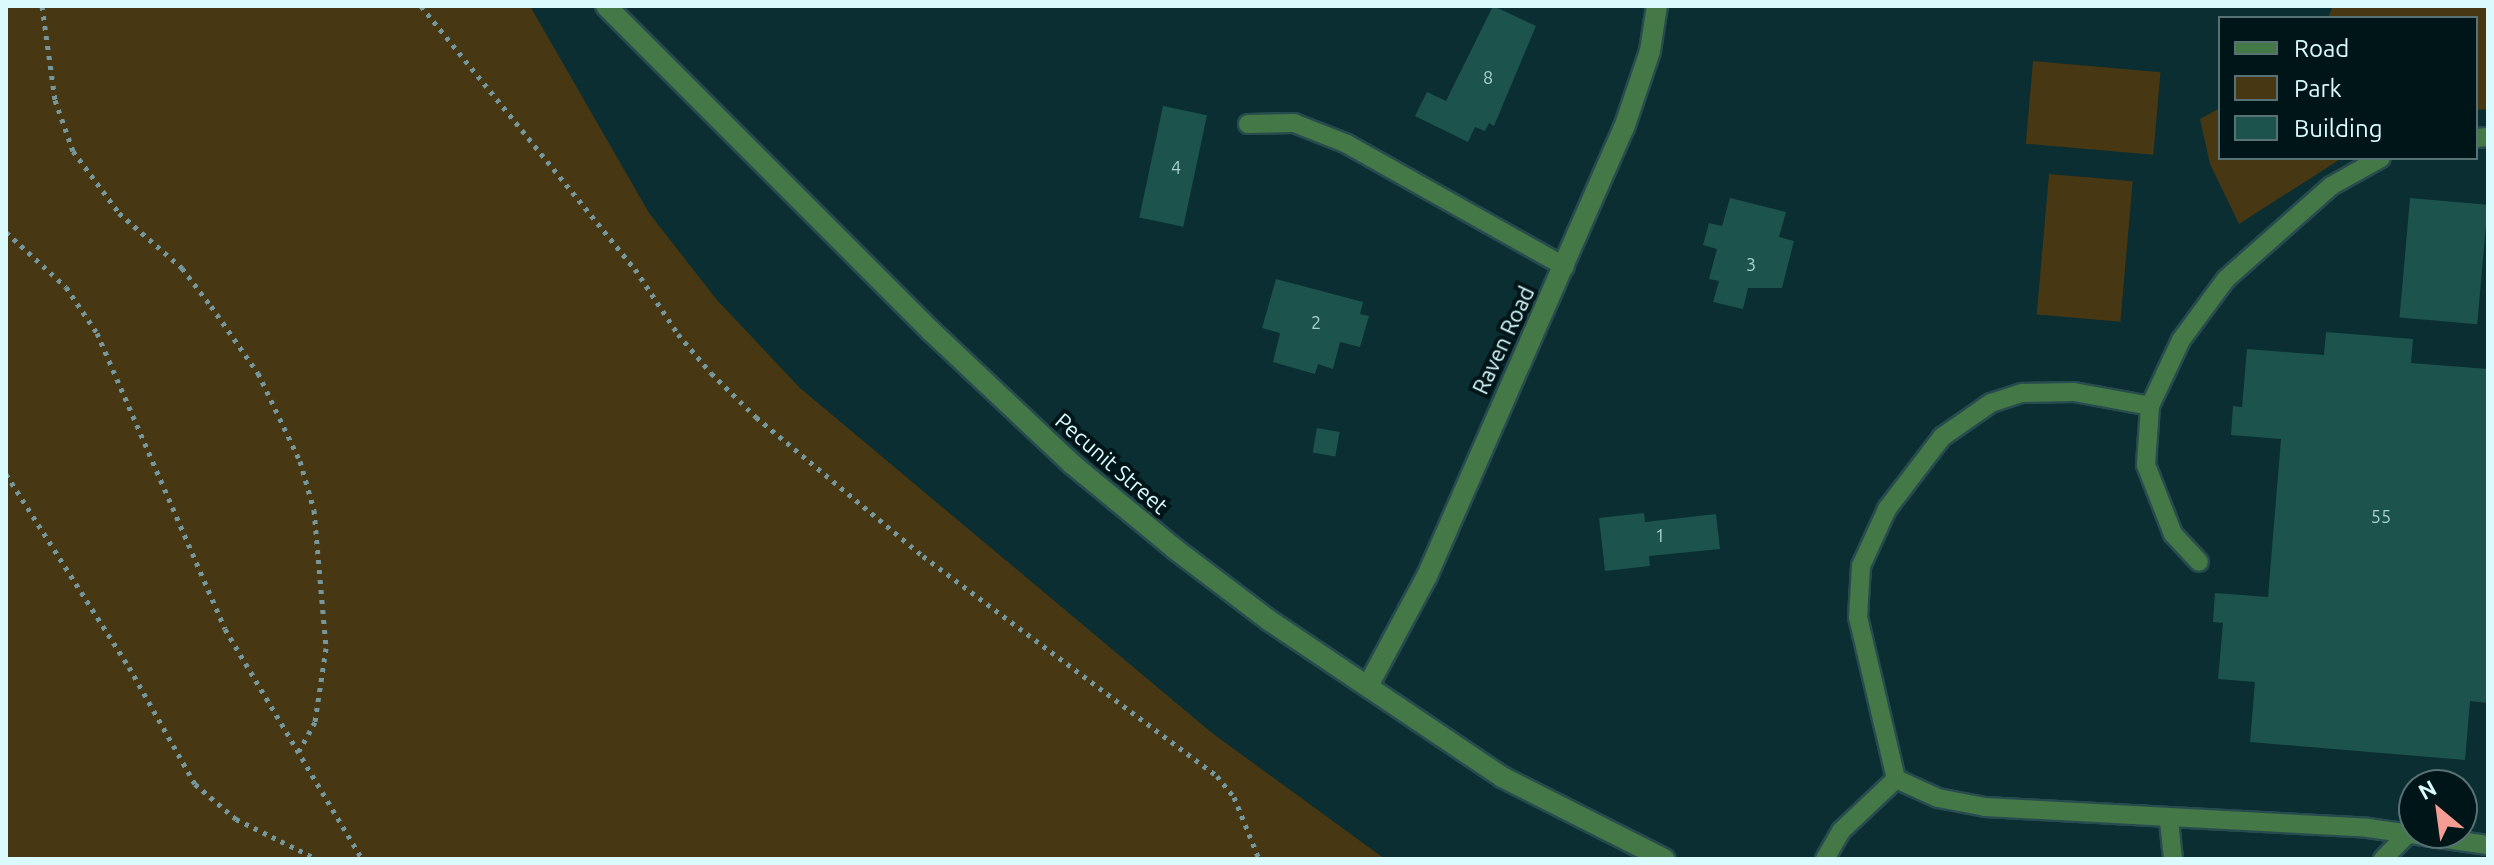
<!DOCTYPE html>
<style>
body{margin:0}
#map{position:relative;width:2494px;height:865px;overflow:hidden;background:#0a2e31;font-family:Ubuntu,sans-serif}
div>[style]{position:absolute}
.green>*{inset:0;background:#473713;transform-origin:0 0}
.building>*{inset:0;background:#1c534c;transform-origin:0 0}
.path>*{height:5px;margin-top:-2.5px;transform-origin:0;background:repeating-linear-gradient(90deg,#76989c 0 4px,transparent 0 10px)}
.roads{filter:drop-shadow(2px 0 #274b4e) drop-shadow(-2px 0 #274b4e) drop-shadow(0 2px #274b4e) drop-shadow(0 -2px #274b4e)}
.service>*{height:18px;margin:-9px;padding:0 9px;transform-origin:9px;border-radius:9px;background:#457847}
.minor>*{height:20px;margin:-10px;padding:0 10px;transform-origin:10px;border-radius:10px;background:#457847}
.tertiary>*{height:20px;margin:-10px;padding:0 10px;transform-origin:10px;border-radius:10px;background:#457847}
span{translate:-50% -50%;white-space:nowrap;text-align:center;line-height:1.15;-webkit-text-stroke:8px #001518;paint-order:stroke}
.number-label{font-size:18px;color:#aad0d2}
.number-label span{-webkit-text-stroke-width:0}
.street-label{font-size:22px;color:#dafafe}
.frame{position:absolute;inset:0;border:8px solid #dafafe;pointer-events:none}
.legend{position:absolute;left:2218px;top:16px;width:260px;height:144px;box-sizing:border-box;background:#001518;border:2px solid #577174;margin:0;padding:10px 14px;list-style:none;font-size:24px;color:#dafafe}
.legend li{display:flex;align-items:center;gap:16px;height:40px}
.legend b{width:40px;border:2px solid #577174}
.north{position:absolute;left:2398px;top:769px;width:80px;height:80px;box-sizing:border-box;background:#001518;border:2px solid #577174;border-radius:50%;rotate:331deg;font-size:22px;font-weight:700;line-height:32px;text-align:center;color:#dafafe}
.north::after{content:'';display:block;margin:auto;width:28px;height:36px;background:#f59c94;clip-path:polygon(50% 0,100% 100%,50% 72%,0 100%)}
</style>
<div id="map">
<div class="green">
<i style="clip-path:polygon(6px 6px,530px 6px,649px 213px,717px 300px,800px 388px,1212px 733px,1385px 859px,6px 859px)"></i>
<i style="clip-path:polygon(2333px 6px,2488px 6px,2488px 109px,2476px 110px,2476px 18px,2328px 18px)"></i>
<i style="left:2033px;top:61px;width:128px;height:83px;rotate:5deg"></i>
<i style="clip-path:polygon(2220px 108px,2220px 158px,2342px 158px,2239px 224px,2210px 164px,2200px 119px)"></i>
<i style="left:2049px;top:174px;width:84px;height:141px;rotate:5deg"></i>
</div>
<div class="building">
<i style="clip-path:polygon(1493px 6px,1536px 26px,1494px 126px,1489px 123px,1485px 131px,1475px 127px,1468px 142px,1415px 116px,1427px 92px,1446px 101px)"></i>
<i style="left:1163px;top:106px;width:45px;height:114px;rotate:12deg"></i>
<i style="clip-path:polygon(1730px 198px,1786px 212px,1779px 237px,1794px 241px,1782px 288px,1748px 288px,1743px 309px,1713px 302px,1719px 281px,1709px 279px,1717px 249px,1703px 245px,1709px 223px,1722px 226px)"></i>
<i style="left:2410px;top:198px;width:78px;height:120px;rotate:5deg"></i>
<i style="clip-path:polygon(1276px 279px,1363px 302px,1360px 314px,1369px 316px,1360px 347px,1340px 342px,1333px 369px,1318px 364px,1315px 374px,1273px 362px,1280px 333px,1262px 328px)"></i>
<i style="clip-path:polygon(2326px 332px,2413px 339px,2411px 363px,2488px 369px,2488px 703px,2470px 701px,2465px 760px,2250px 742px,2255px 682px,2218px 679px,2223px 623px,2213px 622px,2215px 593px,2268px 597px,2281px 439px,2231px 435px,2233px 406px,2242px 407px,2247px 349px,2324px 355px)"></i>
<i style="left:1317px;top:428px;width:23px;height:25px;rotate:10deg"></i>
<i style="clip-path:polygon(1644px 513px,1645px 522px,1716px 514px,1720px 549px,1649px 556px,1650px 566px,1605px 571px,1599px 518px)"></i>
</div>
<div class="path">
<i style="left:42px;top:6px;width:95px;rotate:82.1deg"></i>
<i style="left:55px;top:100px;width:54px;rotate:70.6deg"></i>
<i style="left:73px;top:151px;width:77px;rotate:53.4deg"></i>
<i style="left:119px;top:213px;width:84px;rotate:41.1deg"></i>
<i style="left:182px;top:268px;width:48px;rotate:52.7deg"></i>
<i style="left:211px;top:306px;width:82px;rotate:55deg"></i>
<i style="left:258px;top:373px;width:98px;rotate:64.5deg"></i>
<i style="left:300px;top:461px;width:51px;rotate:74.1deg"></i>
<i style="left:314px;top:510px;width:139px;rotate:85deg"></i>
<i style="left:326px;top:648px;width:75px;rotate:98.5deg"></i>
<i style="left:315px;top:722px;width:33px;rotate:119deg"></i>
<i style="left:421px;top:6px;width:339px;rotate:50.9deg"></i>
<i style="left:635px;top:269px;width:78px;rotate:56.5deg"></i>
<i style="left:678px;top:334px;width:51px;rotate:49.8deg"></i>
<i style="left:711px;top:373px;width:63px;rotate:44.4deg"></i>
<i style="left:756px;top:417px;width:217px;rotate:39.8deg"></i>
<i style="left:923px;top:556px;width:367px;rotate:36.8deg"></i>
<i style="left:1217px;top:776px;width:27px;rotate:51deg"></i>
<i style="left:1234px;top:797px;width:67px;rotate:68deg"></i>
<i style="left:6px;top:232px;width:81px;rotate:42.5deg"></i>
<i style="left:66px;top:287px;width:55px;rotate:56deg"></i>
<i style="left:97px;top:333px;width:322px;rotate:66.6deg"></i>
<i style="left:225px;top:629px;width:268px;rotate:59.2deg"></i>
<i style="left:6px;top:474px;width:229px;rotate:57.5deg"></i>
<i style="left:129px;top:667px;width:134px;rotate:60.6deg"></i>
<i style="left:195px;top:784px;width:54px;rotate:40.5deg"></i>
<i style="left:236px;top:819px;width:90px;rotate:26.3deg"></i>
</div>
<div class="roads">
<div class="service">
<i style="left:1248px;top:124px;width:46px;rotate:-1.2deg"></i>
<i style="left:1294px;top:123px;width:57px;rotate:21.6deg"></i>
<i style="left:1347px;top:144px;width:250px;rotate:29.4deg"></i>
<i style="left:2476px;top:138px;width:12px;rotate:-5deg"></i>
<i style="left:2150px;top:406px;width:73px;rotate:-64.8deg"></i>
<i style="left:2181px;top:340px;width:76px;rotate:-53.6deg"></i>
<i style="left:2226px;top:279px;width:140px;rotate:-41.5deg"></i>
<i style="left:2331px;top:186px;width:57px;rotate:-29.2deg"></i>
<i style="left:1896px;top:779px;width:46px;rotate:24.3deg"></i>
<i style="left:1938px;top:798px;width:48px;rotate:10.8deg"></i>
<i style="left:1985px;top:807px;width:384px;rotate:3.1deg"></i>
<i style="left:2368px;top:828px;width:121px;rotate:8.1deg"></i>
<i style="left:2169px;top:821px;width:38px;rotate:84deg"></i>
<i style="left:1825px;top:859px;width:32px;rotate:-60deg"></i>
<i style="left:1841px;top:831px;width:76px;rotate:-43.4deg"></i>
<i style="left:1896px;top:779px;width:166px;rotate:-103.2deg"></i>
<i style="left:1858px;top:617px;width:51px;rotate:-86.6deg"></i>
<i style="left:1861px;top:566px;width:63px;rotate:-65.5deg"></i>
<i style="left:1887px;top:509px;width:91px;rotate:-52.6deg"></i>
<i style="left:1942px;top:437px;width:60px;rotate:-34.8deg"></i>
<i style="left:1991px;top:403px;width:33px;rotate:-18deg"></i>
<i style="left:2022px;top:393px;width:52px;rotate:-1.1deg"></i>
<i style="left:2074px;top:392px;width:77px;rotate:10.4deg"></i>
<i style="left:2150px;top:406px;width:59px;rotate:93.9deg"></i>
<i style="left:2146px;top:465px;width:74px;rotate:68.6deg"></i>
<i style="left:2173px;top:534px;width:38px;rotate:47deg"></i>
<i style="left:2383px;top:859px;width:34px;rotate:-45deg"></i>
</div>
<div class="minor">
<i style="left:1368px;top:686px;width:125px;rotate:-61.8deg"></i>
<i style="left:1427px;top:576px;width:489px;rotate:-66.3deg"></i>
<i style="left:1624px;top:128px;width:81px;rotate:-71.3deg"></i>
<i style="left:1650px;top:51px;width:46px;rotate:-81.2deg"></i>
</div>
<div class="tertiary">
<i style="left:606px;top:6px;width:460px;rotate:45deg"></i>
<i style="left:931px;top:331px;width:194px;rotate:43.3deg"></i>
<i style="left:1072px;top:464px;width:134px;rotate:39.5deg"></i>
<i style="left:1175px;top:549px;width:119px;rotate:37.2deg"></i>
<i style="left:1270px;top:621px;width:280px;rotate:33.9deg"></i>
<i style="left:1502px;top:777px;width:182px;rotate:26.8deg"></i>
</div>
</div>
<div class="number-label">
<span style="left:1488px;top:77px">8</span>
<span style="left:1176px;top:167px">4</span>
<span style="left:1751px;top:264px">3</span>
<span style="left:1316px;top:322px">2</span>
<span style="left:2381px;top:516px">55</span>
<span style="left:1660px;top:535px">1</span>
</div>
<div class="street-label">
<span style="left:1503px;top:340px;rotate:-65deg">Raven Road</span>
<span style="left:1112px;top:463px;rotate:41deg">Pecunit Street</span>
</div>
<div class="frame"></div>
<ul class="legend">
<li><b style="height:10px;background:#457847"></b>Road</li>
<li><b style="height:22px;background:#473713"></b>Park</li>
<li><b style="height:22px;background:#1c534c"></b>Building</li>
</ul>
<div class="north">N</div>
</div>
